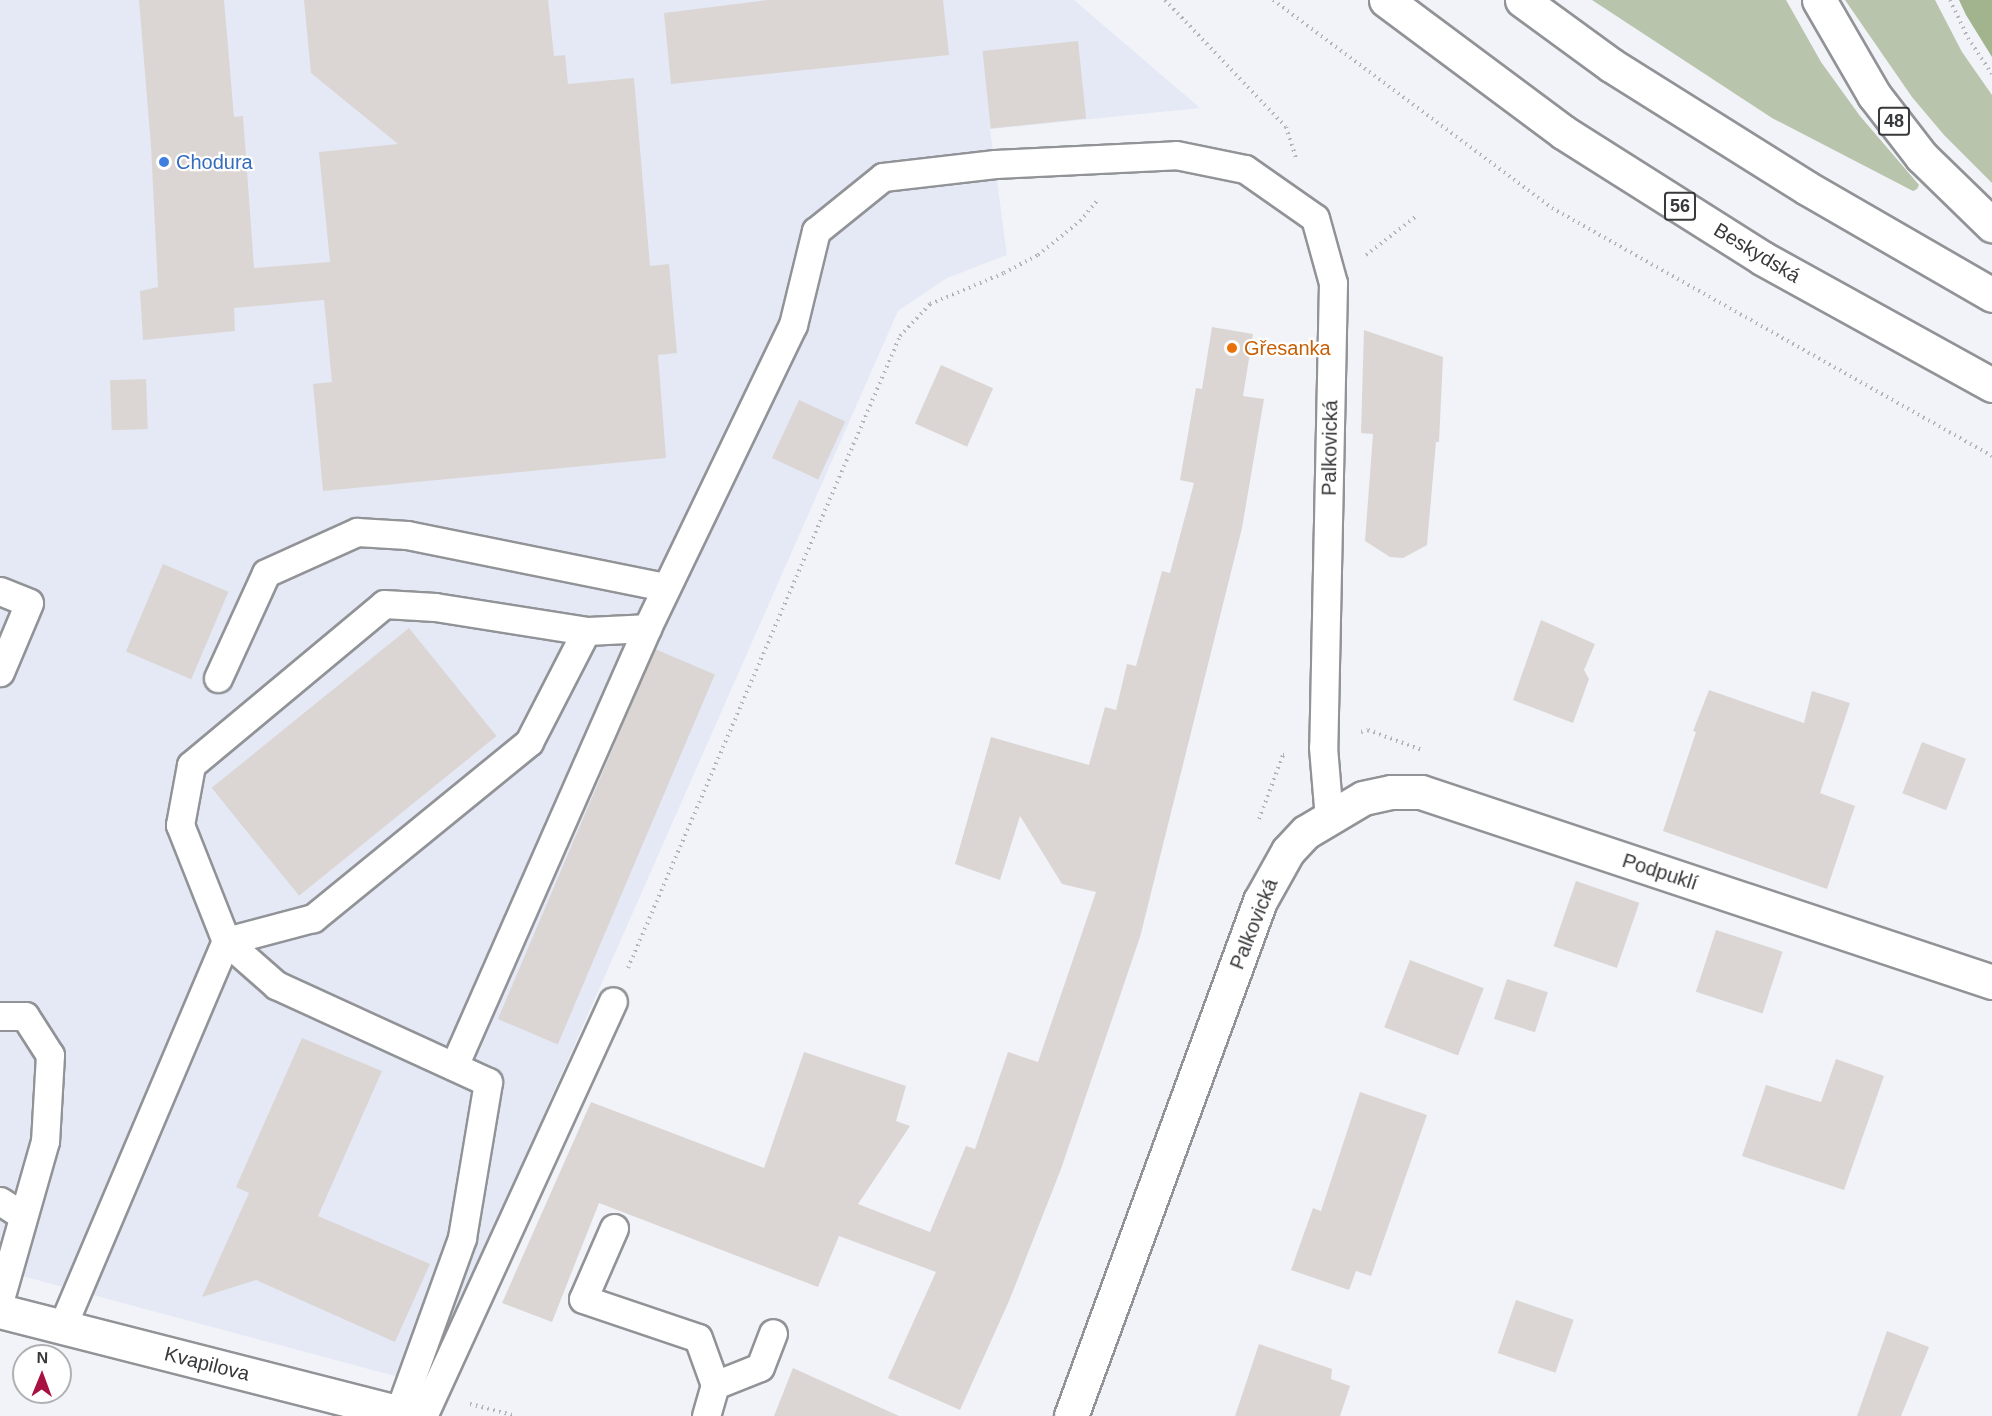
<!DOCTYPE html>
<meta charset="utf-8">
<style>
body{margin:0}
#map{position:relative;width:1992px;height:1416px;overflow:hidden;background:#f1f3f8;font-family:Helvetica,sans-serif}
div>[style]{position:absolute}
.built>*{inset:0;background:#e4e9f5}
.green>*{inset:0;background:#b8c4ac}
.forest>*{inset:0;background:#a1b48e}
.building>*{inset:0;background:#dbd6d3;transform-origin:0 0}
.path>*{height:4px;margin-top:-2px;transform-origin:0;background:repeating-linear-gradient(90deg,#b2b4b7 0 1.5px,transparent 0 6px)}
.roads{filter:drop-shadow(2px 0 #919397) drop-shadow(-2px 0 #919397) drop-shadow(0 2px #919397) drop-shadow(0 -2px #919397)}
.lane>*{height:27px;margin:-13.5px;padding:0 13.5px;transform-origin:13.5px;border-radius:13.5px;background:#fff}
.street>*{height:33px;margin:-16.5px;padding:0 16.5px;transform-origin:16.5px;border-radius:16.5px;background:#fff}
.secondary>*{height:33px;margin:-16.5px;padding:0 16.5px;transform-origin:16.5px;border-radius:16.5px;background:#fff}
.primary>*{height:33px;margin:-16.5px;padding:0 16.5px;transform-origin:16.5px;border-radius:16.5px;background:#fff}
.dots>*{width:16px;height:16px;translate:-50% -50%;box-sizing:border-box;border:3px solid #fff;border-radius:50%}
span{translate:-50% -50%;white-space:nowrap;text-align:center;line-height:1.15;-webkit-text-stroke:4.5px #fff;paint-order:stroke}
.shield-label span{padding:2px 4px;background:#fff;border:2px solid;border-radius:4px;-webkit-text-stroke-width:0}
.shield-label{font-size:18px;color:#38393b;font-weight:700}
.shop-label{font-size:20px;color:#366cbe}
.left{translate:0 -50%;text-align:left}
.street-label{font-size:20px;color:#38393b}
.food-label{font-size:20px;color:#c56008}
.north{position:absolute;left:12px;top:1344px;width:60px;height:60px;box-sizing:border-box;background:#fff;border:2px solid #afb0b1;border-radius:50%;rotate:1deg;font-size:16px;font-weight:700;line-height:24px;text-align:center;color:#38393b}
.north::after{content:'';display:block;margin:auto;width:21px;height:27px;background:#a81242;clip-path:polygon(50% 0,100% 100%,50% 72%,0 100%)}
</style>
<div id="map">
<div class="built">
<i style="clip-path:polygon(0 0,1074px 0,1200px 108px,990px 129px,1007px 255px,947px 278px,898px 311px,425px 1384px,0 1270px)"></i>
</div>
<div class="green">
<i style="clip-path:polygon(1592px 0,1786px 0,1821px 62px,1860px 116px,1919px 185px,1917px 189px,1913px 191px,1772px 118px)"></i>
<i style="clip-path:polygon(1845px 0,1935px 0,1962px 52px,1992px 95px,1992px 183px,1944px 135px,1912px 97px)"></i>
</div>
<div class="forest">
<i style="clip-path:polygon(1959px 0,1992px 0,1992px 57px,1966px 15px)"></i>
</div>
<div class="building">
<i style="clip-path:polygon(139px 0,224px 0,234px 117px,243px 116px,254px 268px,330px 262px,319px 152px,398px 144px,311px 73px,304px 0,548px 0,554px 56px,565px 55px,568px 84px,634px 78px,650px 266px,669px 264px,677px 353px,658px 355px,666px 458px,323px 491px,313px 384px,332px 382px,324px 300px,234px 308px,235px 331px,143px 340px,140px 291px,158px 287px,151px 146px)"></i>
<i style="clip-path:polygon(768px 0,943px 0,949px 55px,671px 84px,664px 13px)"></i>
<i style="left:1078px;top:41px;width:78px;height:96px;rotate:84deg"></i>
<i style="clip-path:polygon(1212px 327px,1253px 334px,1243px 396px,1264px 399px,1242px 528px,1140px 937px,1061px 1169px,1009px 1301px,960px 1410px,888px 1378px,936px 1272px,839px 1236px,818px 1287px,599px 1203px,552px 1322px,502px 1303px,591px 1102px,764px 1168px,804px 1052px,906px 1086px,896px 1121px,910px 1126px,858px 1204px,930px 1232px,966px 1146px,975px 1149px,1008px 1052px,1038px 1062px,1096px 892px,1062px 884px,1020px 816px,1000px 880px,955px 864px,991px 737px,1089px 765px,1105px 707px,1116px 710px,1127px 664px,1136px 666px,1162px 571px,1170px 573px,1194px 483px,1180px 480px,1196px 388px,1202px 389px)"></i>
<i style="clip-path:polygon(1364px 330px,1443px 357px,1439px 442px,1436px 442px,1427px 545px,1403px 558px,1390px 557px,1365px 541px,1373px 434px,1361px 433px)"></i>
<i style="left:941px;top:365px;width:57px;height:64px;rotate:24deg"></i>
<i style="left:146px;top:379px;width:50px;height:36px;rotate:88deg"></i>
<i style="left:799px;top:400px;width:51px;height:64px;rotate:25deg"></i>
<i style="left:163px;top:564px;width:71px;height:95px;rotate:23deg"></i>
<i style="clip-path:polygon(1541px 620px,1595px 644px,1584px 670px,1589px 679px,1573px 723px,1513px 700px)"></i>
<i style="left:409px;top:628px;width:139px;height:254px;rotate:51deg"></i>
<i style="left:655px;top:649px;width:65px;height:402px;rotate:23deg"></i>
<i style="clip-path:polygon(1709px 690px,1804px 723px,1812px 691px,1850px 703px,1820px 793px,1855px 806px,1827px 889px,1663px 831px,1696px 732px,1693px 731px)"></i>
<i style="left:1922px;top:742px;width:47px;height:55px;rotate:21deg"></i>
<i style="left:1576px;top:881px;width:67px;height:69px;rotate:19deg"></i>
<i style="left:1716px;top:930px;width:70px;height:65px;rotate:18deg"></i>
<i style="left:1410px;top:960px;width:79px;height:72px;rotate:21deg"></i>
<i style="left:1507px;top:979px;width:43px;height:42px;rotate:18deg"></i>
<i style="clip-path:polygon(302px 1038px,382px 1071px,318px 1216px,430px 1264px,395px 1342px,256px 1280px,202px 1297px,249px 1193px,236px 1187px)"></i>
<i style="clip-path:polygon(1836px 1059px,1884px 1076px,1844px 1190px,1742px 1156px,1766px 1085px,1821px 1102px)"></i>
<i style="clip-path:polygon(1360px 1092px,1427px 1115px,1371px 1276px,1356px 1271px,1349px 1290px,1291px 1270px,1313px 1208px,1321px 1211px)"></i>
<i style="left:1516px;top:1300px;width:61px;height:56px;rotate:19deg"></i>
<i style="clip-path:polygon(1887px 1331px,1929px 1347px,1901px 1416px,1857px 1416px)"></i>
<i style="clip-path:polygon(1259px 1344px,1332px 1369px,1331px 1379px,1350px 1386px,1340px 1416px,1235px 1416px)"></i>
<i style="clip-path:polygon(793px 1368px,899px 1416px,774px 1416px)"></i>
</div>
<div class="path">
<i style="left:1165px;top:0;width:175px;rotate:46.4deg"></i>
<i style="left:1286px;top:127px;width:32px;rotate:72deg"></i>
<i style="left:1273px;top:0;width:348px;rotate:36.7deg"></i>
<i style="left:1552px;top:208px;width:505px;rotate:29.41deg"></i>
<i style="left:1950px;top:0;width:42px;rotate:64.7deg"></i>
<i style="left:1968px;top:38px;width:43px;rotate:56.3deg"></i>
<i style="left:1366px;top:255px;width:62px;rotate:-37.8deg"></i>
<i style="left:1361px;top:732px;width:7px;rotate:-16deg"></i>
<i style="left:1368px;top:730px;width:58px;rotate:20.3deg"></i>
<i style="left:1259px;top:819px;width:68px;rotate:-69.4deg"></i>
<i style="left:1283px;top:755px;width:2px"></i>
<i style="left:628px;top:968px;width:688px;rotate:-66.71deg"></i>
<i style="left:900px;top:336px;width:44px;rotate:-46.8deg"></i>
<i style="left:930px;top:304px;width:80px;rotate:-22.7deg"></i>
<i style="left:1004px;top:273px;width:38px;rotate:-28deg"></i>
<i style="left:1038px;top:255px;width:54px;rotate:-39deg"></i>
<i style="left:1080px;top:221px;width:30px;rotate:-50deg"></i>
<i style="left:470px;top:1404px;width:48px;rotate:14.6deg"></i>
</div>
<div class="roads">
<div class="lane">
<i style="left:0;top:591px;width:31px;rotate:22deg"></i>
<i style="left:29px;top:603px;width:75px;rotate:112.8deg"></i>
<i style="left:586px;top:631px;width:61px;rotate:-2.8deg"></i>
<i style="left:218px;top:678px;width:115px;rotate:-65.4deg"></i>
<i style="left:266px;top:573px;width:100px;rotate:-24.3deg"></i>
<i style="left:357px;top:532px;width:50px;rotate:3.4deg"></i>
<i style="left:407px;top:535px;width:264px;rotate:11.4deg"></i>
<i style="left:226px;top:941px;width:67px;rotate:41.3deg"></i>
<i style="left:276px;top:985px;width:233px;rotate:24.6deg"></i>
<i style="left:488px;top:1082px;width:158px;rotate:99.5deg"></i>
<i style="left:462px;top:1238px;width:185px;rotate:109.9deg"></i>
<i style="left:0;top:1016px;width:25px"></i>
<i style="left:25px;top:1016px;width:46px;rotate:57.3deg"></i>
<i style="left:50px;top:1055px;width:86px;rotate:93.3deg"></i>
<i style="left:45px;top:1141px;width:164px;rotate:105.9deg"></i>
<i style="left:454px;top:1066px;width:479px;rotate:-66.2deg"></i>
<i style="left:647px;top:628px;width:336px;rotate:-64.3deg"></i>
<i style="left:793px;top:325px;width:97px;rotate:-76.3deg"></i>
<i style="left:816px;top:231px;width:86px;rotate:-38.9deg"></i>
<i style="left:883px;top:177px;width:113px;rotate:-6.6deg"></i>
<i style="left:995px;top:164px;width:181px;rotate:-2.8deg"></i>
<i style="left:1176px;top:155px;width:70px;rotate:11.5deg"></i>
<i style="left:1245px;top:169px;width:85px;rotate:35deg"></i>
<i style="left:1315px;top:218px;width:67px;rotate:74.5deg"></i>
<i style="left:1333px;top:283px;width:464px;rotate:91.2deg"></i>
<i style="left:1323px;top:747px;width:71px;rotate:85.2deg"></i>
<i style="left:0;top:1201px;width:27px;rotate:33deg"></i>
<i style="left:614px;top:1228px;width:77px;rotate:113.6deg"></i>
<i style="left:583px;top:1299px;width:121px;rotate:18.7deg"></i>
<i style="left:698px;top:1338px;width:50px;rotate:70.1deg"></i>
<i style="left:62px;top:1327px;width:419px;rotate:-67deg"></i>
<i style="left:226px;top:941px;width:125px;rotate:-111.6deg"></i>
<i style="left:180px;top:825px;width:61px;rotate:-79.6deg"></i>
<i style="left:191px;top:765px;width:251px;rotate:-39.8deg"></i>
<i style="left:384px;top:604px;width:51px;rotate:3.4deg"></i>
<i style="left:435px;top:607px;width:153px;rotate:9deg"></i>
<i style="left:586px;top:631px;width:125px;rotate:117.2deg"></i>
<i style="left:529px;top:742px;width:279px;rotate:140.8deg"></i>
<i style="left:313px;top:918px;width:90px;rotate:165.2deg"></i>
<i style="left:423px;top:1416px;width:456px;rotate:-65.4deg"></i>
<i style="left:706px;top:1416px;width:32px;rotate:-74deg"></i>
<i style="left:715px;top:1385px;width:48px;rotate:-21.8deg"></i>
<i style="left:760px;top:1367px;width:36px;rotate:-69deg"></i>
</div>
<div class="street">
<i style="left:0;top:1311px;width:426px;rotate:14.3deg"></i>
</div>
<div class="secondary">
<i style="left:1071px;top:1416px;width:549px;rotate:-69.85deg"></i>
<i style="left:1260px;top:901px;width:57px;rotate:-60.8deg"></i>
<i style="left:1288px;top:851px;width:26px;rotate:-47deg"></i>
<i style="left:1306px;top:832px;width:66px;rotate:-30.8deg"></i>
<i style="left:1363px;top:798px;width:29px;rotate:-12deg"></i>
<i style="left:1391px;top:792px;width:30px"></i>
<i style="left:1421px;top:792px;width:602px;rotate:18.4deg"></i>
</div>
<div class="primary">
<i style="left:1386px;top:0;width:221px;rotate:36.7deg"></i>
<i style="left:1563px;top:132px;width:236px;rotate:32.3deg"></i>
<i style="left:1762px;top:258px;width:263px;rotate:28.9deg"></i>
<i style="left:1522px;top:0;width:110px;rotate:36.1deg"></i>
<i style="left:1611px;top:65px;width:231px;rotate:32.1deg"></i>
<i style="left:1807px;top:188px;width:214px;rotate:30deg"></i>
<i style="left:1819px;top:0;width:110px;rotate:59.9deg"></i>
<i style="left:1874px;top:95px;width:78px;rotate:52.3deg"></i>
<i style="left:1922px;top:157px;width:98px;rotate:44.2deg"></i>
</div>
</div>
<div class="dots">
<i style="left:164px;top:162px;background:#3f7fe0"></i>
<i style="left:1232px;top:348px;background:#e8710a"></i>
</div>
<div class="shield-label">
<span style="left:1894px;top:121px">48</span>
<span style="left:1680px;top:206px">56</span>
</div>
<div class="shop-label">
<span class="left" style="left:176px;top:162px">Chodura</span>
</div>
<div class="street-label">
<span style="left:1757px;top:253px;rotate:31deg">Beskydská</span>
<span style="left:1330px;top:448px;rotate:-89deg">Palkovická</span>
<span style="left:1660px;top:872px;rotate:18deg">Podpuklí</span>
<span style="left:1254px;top:924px;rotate:-68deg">Palkovická</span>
<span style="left:207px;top:1364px;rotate:14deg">Kvapilova</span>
</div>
<div class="food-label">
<span class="left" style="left:1244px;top:348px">Gřesanka</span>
</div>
<div class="north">N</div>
</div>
